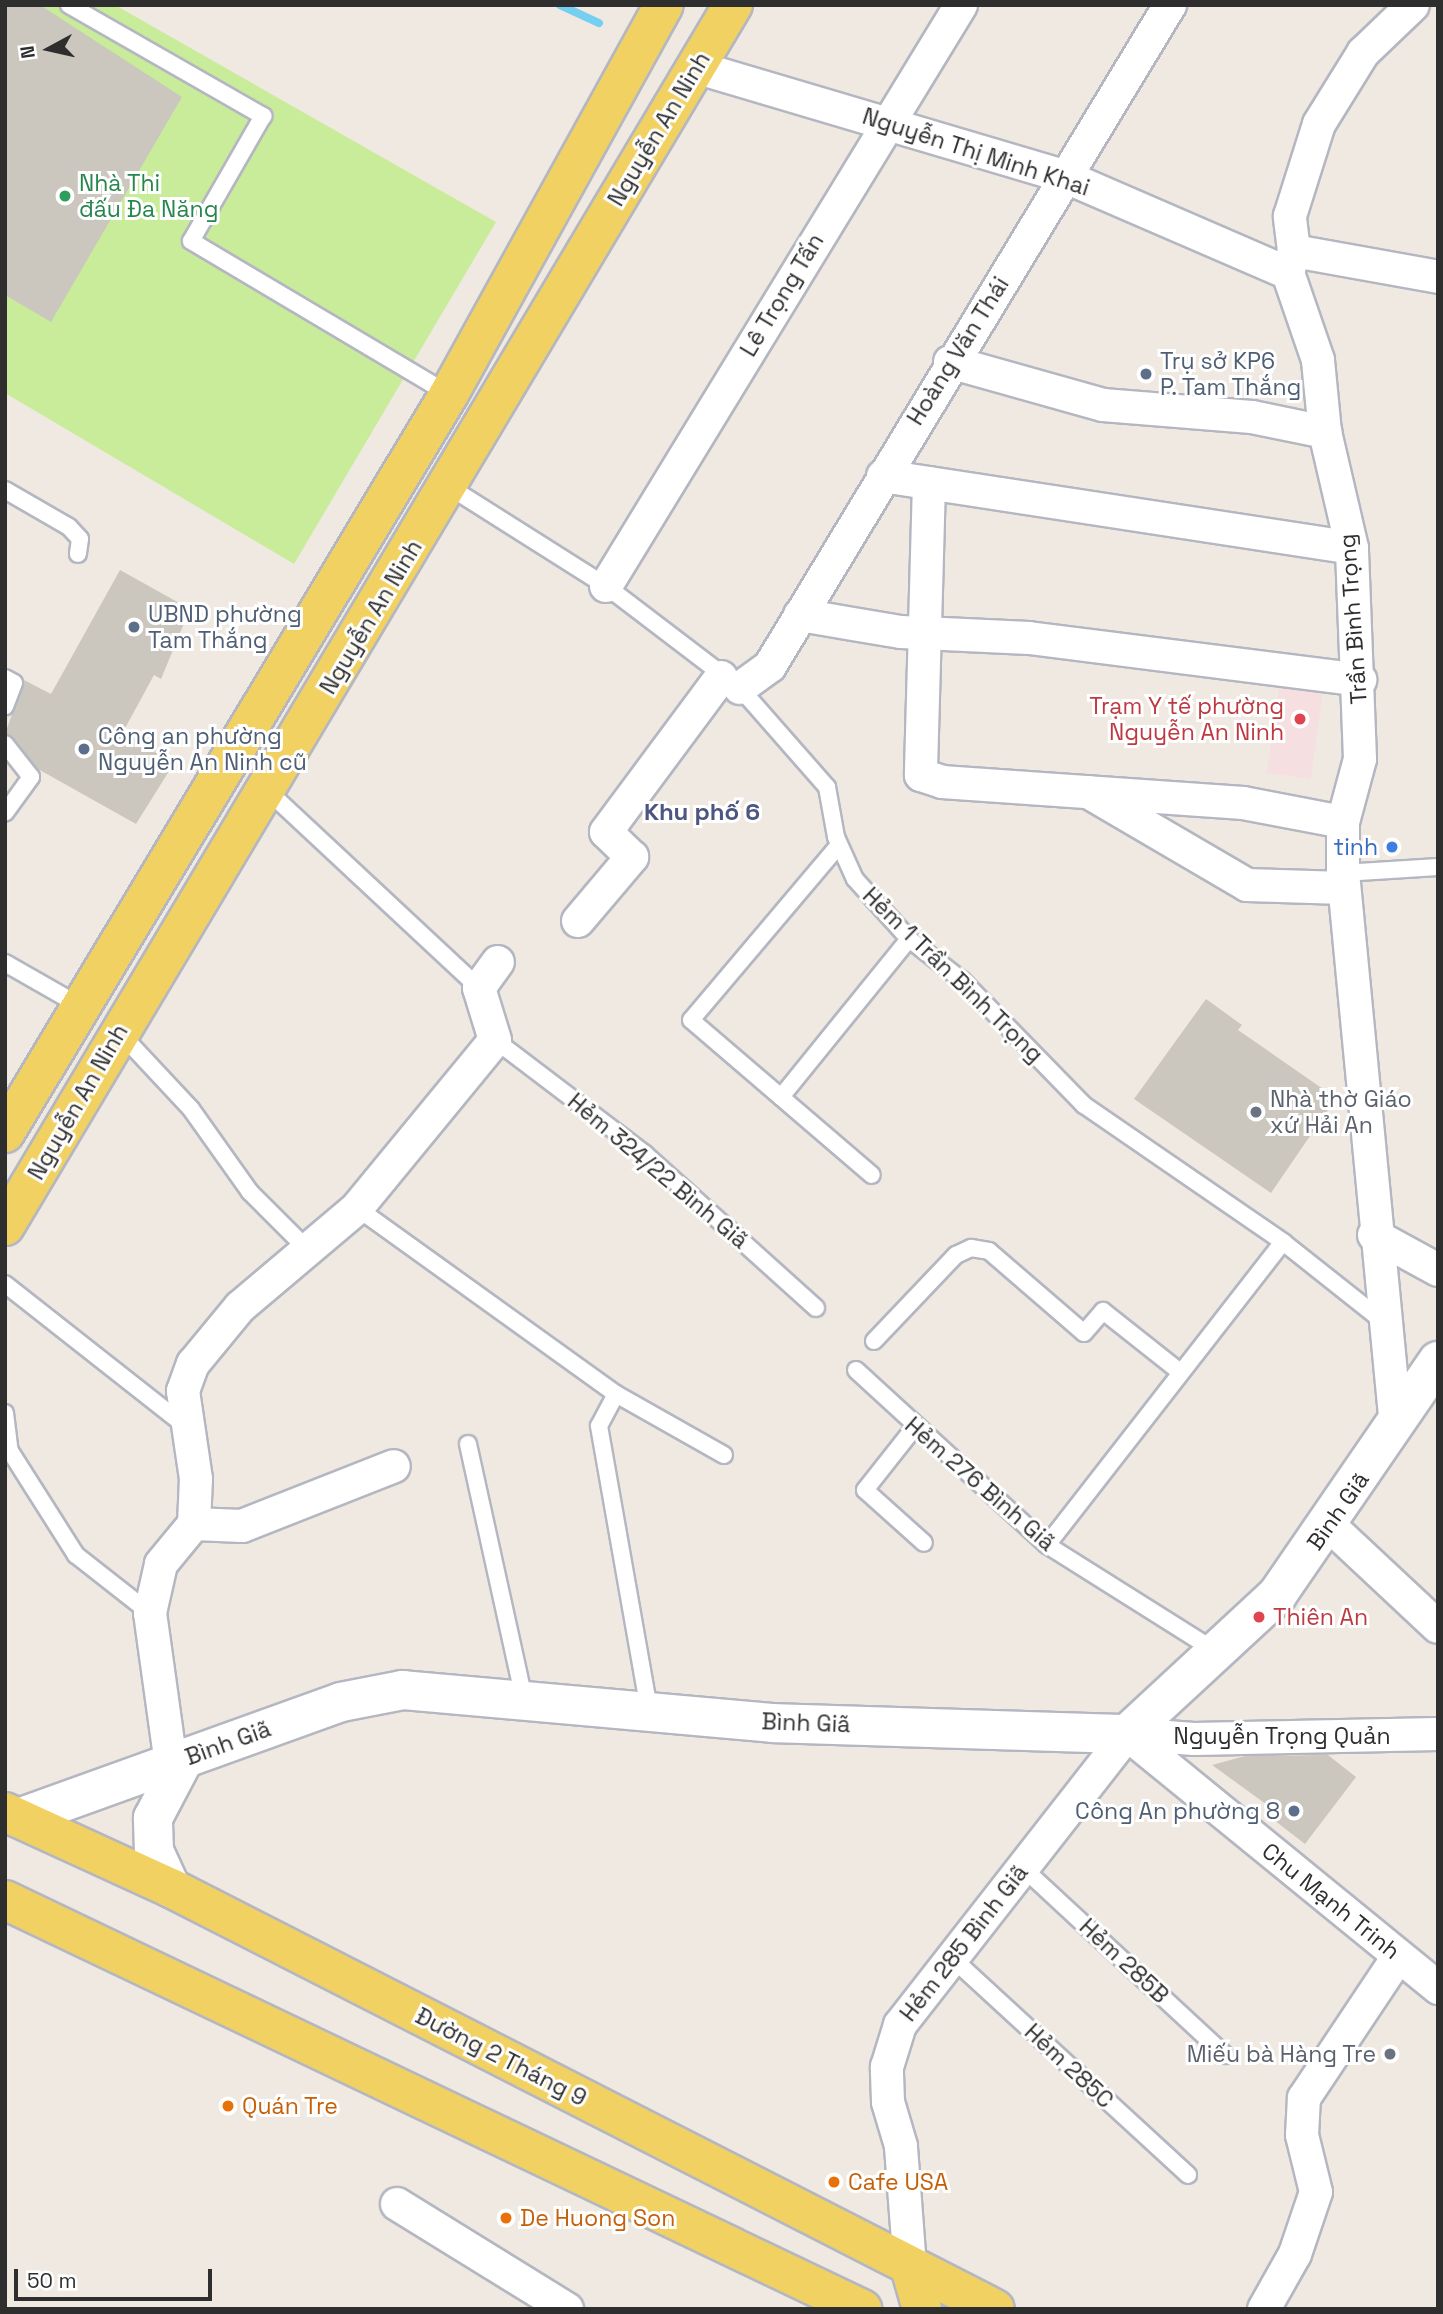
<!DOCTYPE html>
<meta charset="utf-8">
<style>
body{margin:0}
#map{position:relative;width:1443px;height:2314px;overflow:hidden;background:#efe9e1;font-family:"Space Grotesk",sans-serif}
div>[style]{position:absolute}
.medical>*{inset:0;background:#f5dfe0;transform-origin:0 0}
.pitch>*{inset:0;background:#c9ec9a}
.stream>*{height:8px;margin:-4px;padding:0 4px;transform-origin:4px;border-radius:4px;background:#75cff0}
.building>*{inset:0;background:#cbc7bf}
.roads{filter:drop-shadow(2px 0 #b4b7c1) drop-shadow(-2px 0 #b4b7c1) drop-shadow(0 2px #b4b7c1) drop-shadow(0 -2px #b4b7c1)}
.service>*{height:16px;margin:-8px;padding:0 8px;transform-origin:8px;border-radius:8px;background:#fff}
.minor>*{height:32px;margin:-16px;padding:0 16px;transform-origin:16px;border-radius:16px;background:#fff}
.tertiary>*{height:38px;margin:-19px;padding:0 19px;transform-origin:19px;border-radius:19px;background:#fff}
.primary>*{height:38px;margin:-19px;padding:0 19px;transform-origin:19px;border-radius:19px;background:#f2d163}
.dots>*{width:19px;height:19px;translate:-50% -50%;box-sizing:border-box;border:4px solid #fff;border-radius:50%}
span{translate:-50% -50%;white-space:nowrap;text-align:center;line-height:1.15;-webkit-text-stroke:6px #fff;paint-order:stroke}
.street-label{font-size:23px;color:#2e2e2e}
.leisure-label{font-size:23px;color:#27864d}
.left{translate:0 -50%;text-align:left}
.service-label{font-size:23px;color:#4e5e75}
.right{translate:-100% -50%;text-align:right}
.health-label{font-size:23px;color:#be3a42}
.shop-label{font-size:23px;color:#366cbe}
.worship-label{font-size:23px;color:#5b616d}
.food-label{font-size:23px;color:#c56008}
.neighbourhood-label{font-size:24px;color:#4d5680;font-weight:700}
.frame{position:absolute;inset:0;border:7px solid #2e2e2e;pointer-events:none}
.north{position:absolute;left:14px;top:14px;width:70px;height:70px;-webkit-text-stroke:5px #fff;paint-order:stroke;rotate:262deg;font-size:19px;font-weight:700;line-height:28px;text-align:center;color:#2e2e2e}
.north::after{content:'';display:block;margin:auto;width:24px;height:32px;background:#2e2e2e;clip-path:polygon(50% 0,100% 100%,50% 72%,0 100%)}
.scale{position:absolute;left:14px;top:2269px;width:198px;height:32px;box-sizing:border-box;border:4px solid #2e2e2e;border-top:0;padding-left:9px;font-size:21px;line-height:24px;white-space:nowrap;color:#2e2e2e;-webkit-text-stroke:5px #fff;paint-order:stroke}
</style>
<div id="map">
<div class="medical">
<i style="left:1283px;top:659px;width:44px;height:115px;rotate:8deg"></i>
</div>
<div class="pitch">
<i style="clip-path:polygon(5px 5px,115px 5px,496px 222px,294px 564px,5px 393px)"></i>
</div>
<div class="stream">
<i style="left:560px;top:5px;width:43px;rotate:24.8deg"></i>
</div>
<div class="building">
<i style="clip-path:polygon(5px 5px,40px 5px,182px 97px,51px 322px,5px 295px)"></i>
<i style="clip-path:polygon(120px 570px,190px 609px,161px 679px,154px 675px,123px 732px,176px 760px,136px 824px,38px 769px,5px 734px,24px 680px,51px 694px)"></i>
<i style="clip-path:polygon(1206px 999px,1242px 1025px,1238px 1030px,1336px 1098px,1271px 1193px,1134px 1099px)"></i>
<i style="clip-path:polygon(1328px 1755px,1356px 1777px,1305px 1844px,1265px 1813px,1270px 1807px,1212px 1765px,1245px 1756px)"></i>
</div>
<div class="roads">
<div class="service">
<i style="left:69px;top:5px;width:224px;rotate:29.8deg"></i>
<i style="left:263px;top:116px;width:144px;rotate:119.9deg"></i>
<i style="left:191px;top:241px;width:300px;rotate:30.7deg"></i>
<i style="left:448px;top:486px;width:187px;rotate:32.3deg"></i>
<i style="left:606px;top:586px;width:168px;rotate:37.3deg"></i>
<i style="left:740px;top:688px;width:132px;rotate:48.7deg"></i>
<i style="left:827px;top:787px;width:51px;rotate:79.8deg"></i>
<i style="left:836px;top:837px;width:46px;rotate:65.7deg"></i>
<i style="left:855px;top:879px;width:81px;rotate:48deg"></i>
<i style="left:909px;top:939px;width:68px;rotate:37.9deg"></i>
<i style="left:963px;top:981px;width:173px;rotate:45.7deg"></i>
<i style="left:1084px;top:1105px;width:242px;rotate:34.5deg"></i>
<i style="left:1283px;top:1242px;width:129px;rotate:38.4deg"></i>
<i style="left:5px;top:490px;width:74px;rotate:30deg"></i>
<i style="left:69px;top:527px;width:16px;rotate:47deg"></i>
<i style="left:80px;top:539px;width:15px;rotate:98deg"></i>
<i style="left:5px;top:678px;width:10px;rotate:29deg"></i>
<i style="left:14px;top:683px;width:25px;rotate:111deg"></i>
<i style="left:5px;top:744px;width:42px;rotate:51.8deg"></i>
<i style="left:31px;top:777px;width:44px;rotate:125.8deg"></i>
<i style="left:268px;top:791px;width:289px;rotate:43deg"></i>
<i style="left:839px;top:845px;width:229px;rotate:130.2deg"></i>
<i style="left:691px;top:1020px;width:238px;rotate:40.6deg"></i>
<i style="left:1343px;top:873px;width:95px;rotate:-3.6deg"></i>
<i style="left:5px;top:963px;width:89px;rotate:29.7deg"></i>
<i style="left:120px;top:1033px;width:104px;rotate:46.9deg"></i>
<i style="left:191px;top:1109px;width:102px;rotate:54.6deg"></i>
<i style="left:250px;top:1192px;width:85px;rotate:45deg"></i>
<i style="left:495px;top:1040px;width:188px;rotate:37.2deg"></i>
<i style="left:645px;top:1154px;width:230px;rotate:42deg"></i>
<i style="left:781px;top:1097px;width:203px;rotate:-51deg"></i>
<i style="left:357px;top:1208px;width:319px;rotate:35.7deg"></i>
<i style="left:616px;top:1394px;width:124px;rotate:29.5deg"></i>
<i style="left:5px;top:1284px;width:226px;rotate:38.2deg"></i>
<i style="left:874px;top:1341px;width:119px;rotate:-46.4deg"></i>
<i style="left:956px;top:1255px;width:17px;rotate:-25deg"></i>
<i style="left:971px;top:1248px;width:18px;rotate:9deg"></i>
<i style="left:989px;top:1251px;width:125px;rotate:40.8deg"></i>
<i style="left:1084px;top:1333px;width:29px;rotate:-49deg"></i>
<i style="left:1103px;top:1311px;width:98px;rotate:38.4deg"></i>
<i style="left:856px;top:1370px;width:259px;rotate:42.5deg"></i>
<i style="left:1047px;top:1545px;width:199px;rotate:32.2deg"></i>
<i style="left:616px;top:1394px;width:36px;rotate:118deg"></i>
<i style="left:599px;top:1426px;width:289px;rotate:80deg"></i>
<i style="left:5px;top:1413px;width:38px;rotate:83deg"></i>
<i style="left:10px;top:1451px;width:123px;rotate:57.6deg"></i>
<i style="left:76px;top:1555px;width:94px;rotate:38.1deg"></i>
<i style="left:914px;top:1428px;width:79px;rotate:128.3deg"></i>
<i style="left:865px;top:1490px;width:79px;rotate:41.9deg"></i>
<i style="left:468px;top:1444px;width:261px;rotate:77.6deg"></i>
<i style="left:1047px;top:1545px;width:384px;rotate:-52.1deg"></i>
<i style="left:1022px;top:1867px;width:277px;rotate:42.8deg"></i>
<i style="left:951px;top:1957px;width:322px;rotate:42.6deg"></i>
</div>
<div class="minor">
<i style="left:695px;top:67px;width:387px;rotate:16.5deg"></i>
<i style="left:1066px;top:177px;width:242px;rotate:23.4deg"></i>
<i style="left:1294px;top:251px;width:146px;rotate:10.2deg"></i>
<i style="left:950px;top:362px;width:159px;rotate:15.7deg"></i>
<i style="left:1103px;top:405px;width:149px;rotate:4.6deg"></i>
<i style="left:1252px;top:417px;width:75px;rotate:11.6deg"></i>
<i style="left:883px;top:476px;width:474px;rotate:8.7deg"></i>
<i style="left:929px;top:483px;width:292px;rotate:91.6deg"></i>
<i style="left:921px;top:775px;width:22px;rotate:18deg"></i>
<i style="left:942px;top:782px;width:302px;rotate:4deg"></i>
<i style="left:1243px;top:803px;width:102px;rotate:10.8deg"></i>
<i style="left:606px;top:586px;width:681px;rotate:-58.57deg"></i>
<i style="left:800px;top:615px;width:102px;rotate:9.6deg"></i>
<i style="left:901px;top:632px;width:128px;rotate:2.7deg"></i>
<i style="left:1029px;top:638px;width:334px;rotate:7.2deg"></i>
<i style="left:740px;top:688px;width:37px;rotate:-36deg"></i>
<i style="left:770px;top:666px;width:773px;rotate:-58.82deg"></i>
<i style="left:1088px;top:792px;width:184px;rotate:30.3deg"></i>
<i style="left:1247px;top:885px;width:97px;rotate:1.8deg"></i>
<i style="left:578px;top:921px;width:84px;rotate:-49.8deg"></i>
<i style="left:632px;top:857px;width:36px;rotate:-136deg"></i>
<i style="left:606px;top:832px;width:193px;rotate:-53.4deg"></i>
<i style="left:1374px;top:1235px;width:73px;rotate:28.7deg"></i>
<i style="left:1396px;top:1426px;width:556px;rotate:-95.47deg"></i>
<i style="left:1343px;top:873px;width:51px;rotate:-90deg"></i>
<i style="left:1343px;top:822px;width:65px;rotate:-74.9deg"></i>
<i style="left:1360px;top:759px;width:211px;rotate:-92.2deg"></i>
<i style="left:1352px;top:548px;width:119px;rotate:-103.1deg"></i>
<i style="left:1325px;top:432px;width:72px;rotate:-95.6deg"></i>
<i style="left:1318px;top:360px;width:92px;rotate:-109deg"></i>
<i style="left:1288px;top:273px;width:23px;rotate:-75deg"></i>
<i style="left:1294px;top:251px;width:35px;rotate:-97deg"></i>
<i style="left:1290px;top:216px;width:96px;rotate:-72.5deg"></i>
<i style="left:1319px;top:124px;width:84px;rotate:-58.2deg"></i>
<i style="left:1363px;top:53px;width:69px;rotate:-43.8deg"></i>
<i style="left:194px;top:1524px;width:48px;rotate:2.4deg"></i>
<i style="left:242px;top:1526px;width:163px;rotate:-21.5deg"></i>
<i style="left:1329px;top:1525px;width:149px;rotate:43.1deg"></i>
<i style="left:1127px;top:1734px;width:402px;rotate:39.2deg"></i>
<i style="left:1127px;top:1734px;width:67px;rotate:4.3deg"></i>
<i style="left:1194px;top:1739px;width:244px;rotate:-1.2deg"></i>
<i style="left:171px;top:1764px;width:152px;rotate:-97.9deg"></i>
<i style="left:150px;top:1613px;width:50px;rotate:-77.3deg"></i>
<i style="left:161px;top:1564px;width:52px;rotate:-50.5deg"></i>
<i style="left:194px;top:1524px;width:45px;rotate:-87.5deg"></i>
<i style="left:196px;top:1479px;width:89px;rotate:-98.4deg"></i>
<i style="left:183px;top:1391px;width:29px;rotate:-70deg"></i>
<i style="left:193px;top:1364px;width:74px;rotate:-50.5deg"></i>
<i style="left:240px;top:1307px;width:153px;rotate:-40.2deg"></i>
<i style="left:357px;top:1208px;width:217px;rotate:-50.6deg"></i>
<i style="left:495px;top:1040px;width:54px;rotate:-107.1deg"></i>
<i style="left:479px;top:988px;width:32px;rotate:-54deg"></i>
<i style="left:397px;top:2204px;width:200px;rotate:31.7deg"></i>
<i style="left:910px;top:2267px;width:121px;rotate:-94.3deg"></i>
<i style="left:901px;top:2146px;width:46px;rotate:-106.5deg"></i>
<i style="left:888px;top:2102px;width:35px;rotate:-92deg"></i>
<i style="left:887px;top:2067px;width:44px;rotate:-72.8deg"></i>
<i style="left:900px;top:2025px;width:369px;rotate:-52deg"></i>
<i style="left:1264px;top:2309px;width:63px;rotate:-60.6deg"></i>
<i style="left:1295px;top:2254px;width:65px;rotate:-71.3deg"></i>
<i style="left:1316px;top:2192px;width:59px;rotate:-103.8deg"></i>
<i style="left:1302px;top:2135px;width:37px;rotate:-87deg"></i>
<i style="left:1304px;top:2098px;width:169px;rotate:-56.3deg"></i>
</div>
<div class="tertiary">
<i style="left:19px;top:1818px;width:342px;rotate:-19.8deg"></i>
<i style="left:341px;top:1702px;width:63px;rotate:-11deg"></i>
<i style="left:403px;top:1690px;width:371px;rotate:5.1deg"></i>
<i style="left:773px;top:1723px;width:354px;rotate:1.8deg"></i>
<i style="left:1127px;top:1734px;width:205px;rotate:-42.8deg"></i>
<i style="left:1277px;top:1595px;width:284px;rotate:-55.5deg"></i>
<i style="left:171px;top:1888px;width:41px;rotate:-114.7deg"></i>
<i style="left:154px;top:1851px;width:33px;rotate:-92deg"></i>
<i style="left:153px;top:1818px;width:67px;rotate:-62.3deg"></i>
</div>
<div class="primary">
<i style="left:5px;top:1133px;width:862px;rotate:-59deg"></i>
<i style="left:449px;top:394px;width:444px;rotate:-61.1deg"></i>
<i style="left:5px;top:1226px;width:1422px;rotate:-59.2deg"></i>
<i style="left:5px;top:1812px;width:183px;rotate:24.6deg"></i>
<i style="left:171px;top:1888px;width:925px;rotate:27.06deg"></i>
<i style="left:5px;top:1900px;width:950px;rotate:25.51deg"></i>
<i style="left:910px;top:2267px;width:44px;rotate:74.1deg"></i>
</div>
</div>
<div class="dots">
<i style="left:65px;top:196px;background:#2e9e5b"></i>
<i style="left:1146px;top:374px;background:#5c6f8a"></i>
<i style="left:134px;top:627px;background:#5c6f8a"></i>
<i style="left:1300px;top:719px;background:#e0444e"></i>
<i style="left:84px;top:749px;background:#5c6f8a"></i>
<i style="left:1392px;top:847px;background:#3f7fe0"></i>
<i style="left:1256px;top:1112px;background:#6b7280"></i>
<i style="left:1259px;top:1617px;background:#e0444e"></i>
<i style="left:1294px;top:1811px;background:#5c6f8a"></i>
<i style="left:1390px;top:2054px;background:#6b7280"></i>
<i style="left:228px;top:2106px;background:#e8710a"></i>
<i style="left:834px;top:2182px;background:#e8710a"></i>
<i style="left:506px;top:2218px;background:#e8710a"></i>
</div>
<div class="street-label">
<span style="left:659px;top:129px;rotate:-59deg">Nguyễn An Ninh</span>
<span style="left:976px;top:152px;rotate:18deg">Nguyễn Thị Minh Khai</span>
<span style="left:782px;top:295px;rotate:-59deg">Lê Trọng Tấn</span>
<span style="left:958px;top:351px;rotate:-58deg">Hoàng Văn Thái</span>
<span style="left:371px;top:617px;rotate:-59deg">Nguyễn An Ninh</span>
<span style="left:1353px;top:619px;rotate:-94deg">Trần Bình Trọng</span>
<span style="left:953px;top:975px;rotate:44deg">Hẻm 1 Trần Bình Trọng</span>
<span style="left:78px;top:1102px;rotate:-60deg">Nguyễn An Ninh</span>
<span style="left:658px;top:1171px;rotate:40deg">Hẻm 324/22 Bình Giã</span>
<span style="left:980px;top:1484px;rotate:41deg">Hẻm 276 Bình Giã</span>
<span style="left:1338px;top:1511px;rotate:-55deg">Bình Giã</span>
<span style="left:806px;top:1723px;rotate:2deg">Bình Giã</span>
<span style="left:1282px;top:1736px">Nguyễn Trọng Quản</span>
<span style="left:228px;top:1743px;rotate:-20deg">Bình Giã</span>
<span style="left:1331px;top:1901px;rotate:39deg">Chu Mạnh Trinh</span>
<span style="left:964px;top:1943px;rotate:-52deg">Hẻm 285 Bình Giã</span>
<span style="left:1124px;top:1961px;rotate:43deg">Hẻm 285B</span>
<span style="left:501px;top:2057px;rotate:27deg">Đường 2 Tháng 9</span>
<span style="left:1069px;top:2066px;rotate:43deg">Hẻm 285C</span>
</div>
<div class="leisure-label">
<span class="left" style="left:79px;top:196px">Nhà Thi<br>đấu Đa Năng</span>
</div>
<div class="service-label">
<span class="left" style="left:1160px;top:374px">Trụ sở KP6<br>P. Tam Thắng</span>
<span class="left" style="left:148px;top:627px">UBND phường<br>Tam Thắng</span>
<span class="left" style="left:98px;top:749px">Công an phường<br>Nguyễn An Ninh cũ</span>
<span class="right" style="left:1280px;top:1811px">Công An phường 8</span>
</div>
<div class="health-label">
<span class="right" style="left:1284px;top:719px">Trạm Y tế phường<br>Nguyễn An Ninh</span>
<span class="left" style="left:1273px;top:1617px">Thiên An</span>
</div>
<div class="shop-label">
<span class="right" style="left:1378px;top:847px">tinh</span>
</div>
<div class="worship-label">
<span class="left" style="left:1270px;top:1112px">Nhà thờ Giáo<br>xứ Hải An</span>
<span class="right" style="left:1376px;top:2054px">Miếu bà Hàng Tre</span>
</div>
<div class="food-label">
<span class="left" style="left:242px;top:2106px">Quán Tre</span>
<span class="left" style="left:848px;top:2182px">Cafe USA</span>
<span class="left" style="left:520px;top:2218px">De Huong Son</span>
</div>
<div class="neighbourhood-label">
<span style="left:702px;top:812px">Khu phố 6</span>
</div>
<div class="frame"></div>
<div class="north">N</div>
<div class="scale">50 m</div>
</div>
